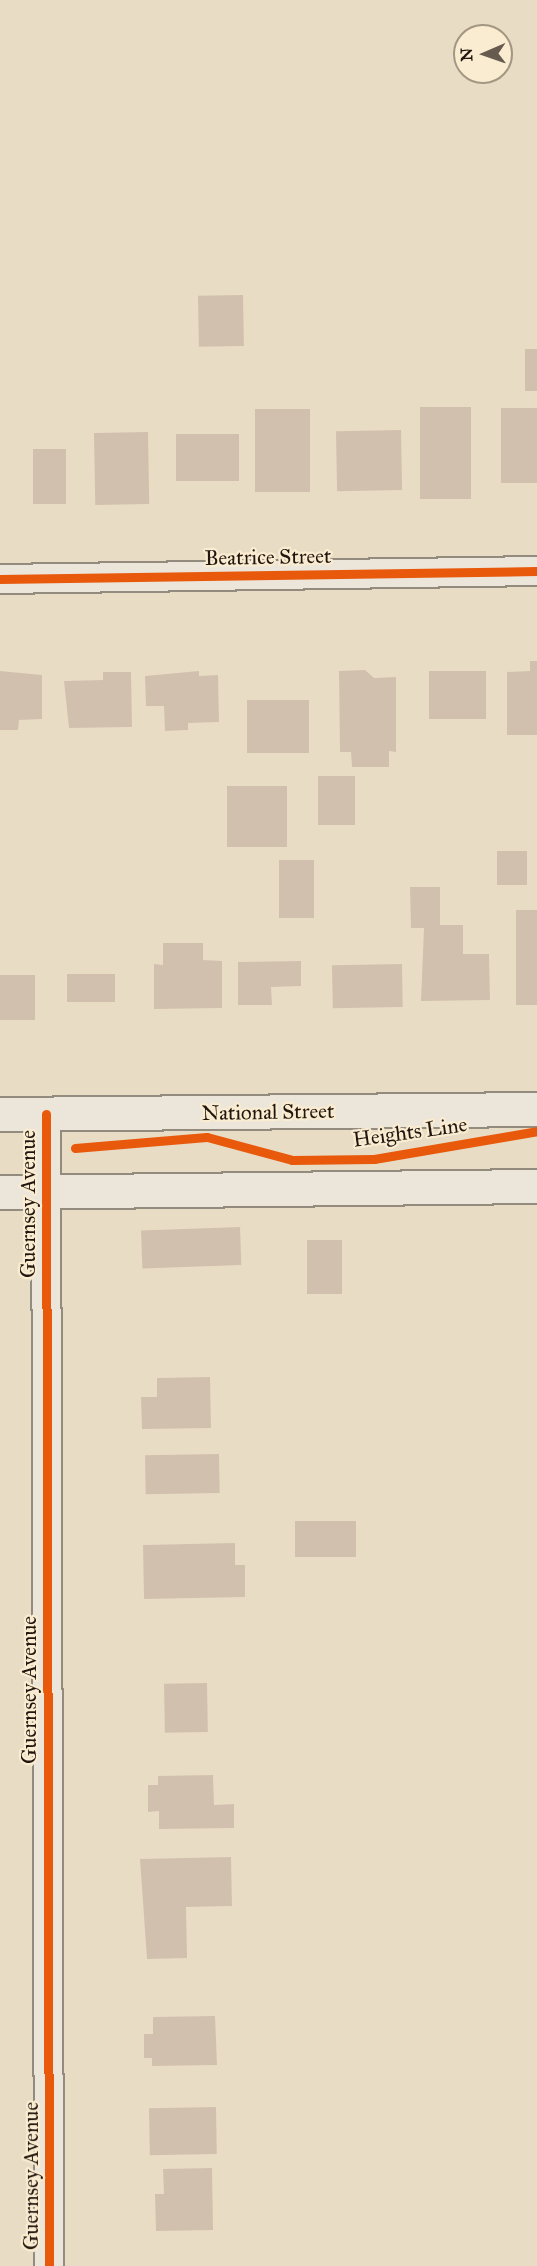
<!DOCTYPE html>
<style>
body{margin:0}
#map{position:relative;width:537px;height:2266px;overflow:hidden;background:#e9dcc5;font-family:"IM FELL Great Primer",serif}
div>[style]{position:absolute}
.building>*{inset:0;background:#d2c0ae;transform-origin:0 0}
.roads{filter:drop-shadow(2px 0 #938b7e) drop-shadow(-2px 0 #938b7e) drop-shadow(0 2px #938b7e) drop-shadow(0 -2px #938b7e)}
.street>*{height:28px;margin:-14px;padding:0 14px;transform-origin:14px;border-radius:14px;background:#ece5da}
.secondary>*{height:33px;margin:-16.5px;padding:0 16.5px;transform-origin:16.5px;border-radius:16.5px;background:#ece5da}
.cycleway>*{height:9px;margin:-4.5px;padding:0 4.5px;transform-origin:4.5px;border-radius:4.5px;background:#e8590c}
span{translate:-50% -50%;white-space:nowrap;text-align:center;line-height:1.15;-webkit-text-stroke:4.5px #faecd0;paint-order:stroke}
.street-label{font-size:21px;color:#21150f}
.north{position:absolute;left:453px;top:24px;width:60px;height:60px;box-sizing:border-box;background:#faecd0;border:2px solid #a39683;border-radius:50%;rotate:268deg;font-size:16px;font-weight:700;line-height:24px;text-align:center;color:#21150f}
.north::after{content:'';display:block;margin:auto;width:21px;height:27px;background:#675b4f;clip-path:polygon(50% 0,100% 100%,50% 72%,0 100%)}
</style>
<div id="map">
<div class="building">
<i style="left:243px;top:295px;width:51px;height:45px;rotate:89deg"></i>
<i style="left:537px;top:349px;width:42px;height:12px;rotate:90deg"></i>
<i style="left:420px;top:407px;width:51px;height:92px"></i>
<i style="left:501px;top:408px;width:36px;height:75px"></i>
<i style="left:255px;top:409px;width:55px;height:83px"></i>
<i style="left:401px;top:430px;width:60px;height:65px;rotate:89deg"></i>
<i style="left:148px;top:432px;width:72px;height:54px;rotate:89deg"></i>
<i style="left:176px;top:434px;width:63px;height:47px"></i>
<i style="left:33px;top:449px;width:33px;height:55px"></i>
<i style="clip-path:polygon(530px 661px,537px 661px,537px 735px,507px 735px,507px 672px,530px 671px)"></i>
<i style="clip-path:polygon(365px 670px,374px 678px,396px 677px,396px 752px,389px 751px,389px 767px,352px 767px,351px 752px,340px 752px,339px 671px)"></i>
<i style="clip-path:polygon(0 671px,42px 675px,42px 719px,19px 720px,18px 730px,0 730px)"></i>
<i style="clip-path:polygon(199px 671px,199px 676px,218px 675px,219px 722px,188px 723px,188px 730px,165px 731px,164px 706px,146px 706px,145px 676px)"></i>
<i style="left:429px;top:671px;width:57px;height:48px"></i>
<i style="clip-path:polygon(103px 672px,131px 672px,132px 727px,69px 728px,64px 681px,103px 680px)"></i>
<i style="left:309px;top:700px;width:53px;height:62px;rotate:90deg"></i>
<i style="left:355px;top:776px;width:49px;height:37px;rotate:90deg"></i>
<i style="left:227px;top:786px;width:60px;height:61px"></i>
<i style="left:527px;top:851px;width:34px;height:30px;rotate:90deg"></i>
<i style="left:314px;top:860px;width:58px;height:35px;rotate:90deg"></i>
<i style="clip-path:polygon(410px 887px,440px 887px,440px 925px,463px 925px,463px 954px,489px 954px,490px 1000px,421px 1001px,424px 928px,411px 928px)"></i>
<i style="left:537px;top:910px;width:95px;height:21px;rotate:90deg"></i>
<i style="clip-path:polygon(163px 943px,203px 943px,203px 960px,222px 961px,222px 1008px,154px 1009px,154px 964px,163px 965px)"></i>
<i style="clip-path:polygon(301px 961px,301px 986px,271px 987px,272px 1005px,238px 1005px,238px 962px)"></i>
<i style="left:402px;top:964px;width:43px;height:70px;rotate:89deg"></i>
<i style="left:115px;top:974px;width:28px;height:48px;rotate:90deg"></i>
<i style="left:0;top:975px;width:35px;height:45px"></i>
<i style="left:240px;top:1227px;width:38px;height:99px;rotate:88deg"></i>
<i style="left:307px;top:1240px;width:35px;height:54px"></i>
<i style="clip-path:polygon(210px 1377px,211px 1428px,142px 1429px,141px 1397px,157px 1397px,157px 1378px)"></i>
<i style="left:219px;top:1454px;width:39px;height:74px;rotate:89deg"></i>
<i style="left:356px;top:1521px;width:36px;height:61px;rotate:90deg"></i>
<i style="clip-path:polygon(235px 1543px,235px 1565px,245px 1565px,245px 1597px,144px 1599px,143px 1545px)"></i>
<i style="left:207px;top:1683px;width:49px;height:43px;rotate:89deg"></i>
<i style="clip-path:polygon(213px 1775px,214px 1805px,234px 1804px,234px 1828px,159px 1829px,159px 1811px,148px 1812px,148px 1785px,158px 1785px,158px 1776px)"></i>
<i style="clip-path:polygon(231px 1857px,232px 1906px,186px 1907px,187px 1958px,147px 1959px,140px 1859px)"></i>
<i style="clip-path:polygon(215px 2016px,217px 2065px,152px 2066px,152px 2058px,144px 2058px,144px 2034px,153px 2034px,153px 2017px)"></i>
<i style="left:216px;top:2107px;width:47px;height:67px;rotate:89deg"></i>
<i style="clip-path:polygon(212px 2168px,213px 2230px,156px 2231px,155px 2194px,164px 2194px,163px 2169px)"></i>
</div>
<div class="roads">
<div class="street">
<i style="left:0;top:579px;width:537px;rotate:-0.85deg"></i>
<i style="left:46px;top:1114px;width:1152px;rotate:89.85deg"></i>
</div>
<div class="secondary">
<i style="left:0;top:1114px;width:537px;rotate:-0.53deg"></i>
<i style="left:0;top:1192px;width:537px;rotate:-0.64deg"></i>
</div>
</div>
<div class="cycleway">
<i style="left:0;top:579px;width:537px;rotate:-0.85deg"></i>
<i style="left:46px;top:1114px;width:1152px;rotate:89.85deg"></i>
<i style="left:75px;top:1148px;width:132px;rotate:-4.8deg"></i>
<i style="left:207px;top:1137px;width:88px;rotate:15.1deg"></i>
<i style="left:292px;top:1160px;width:82px;rotate:-0.7deg"></i>
<i style="left:374px;top:1159px;width:165px;rotate:-9.7deg"></i>
</div>
<div class="street-label">
<span style="left:268px;top:557px;rotate:-1deg">Beatrice Street</span>
<span style="left:268px;top:1112px;rotate:-1deg">National Street</span>
<span style="left:410px;top:1132px;rotate:-8deg">Heights Line</span>
<span style="left:28px;top:1204px;rotate:-90deg">Guernsey Avenue</span>
<span style="left:29px;top:1690px;rotate:-90deg">Guernsey Avenue</span>
<span style="left:31px;top:2176px;rotate:-90deg">Guernsey Avenue</span>
</div>
<div class="north">N</div>
</div>
